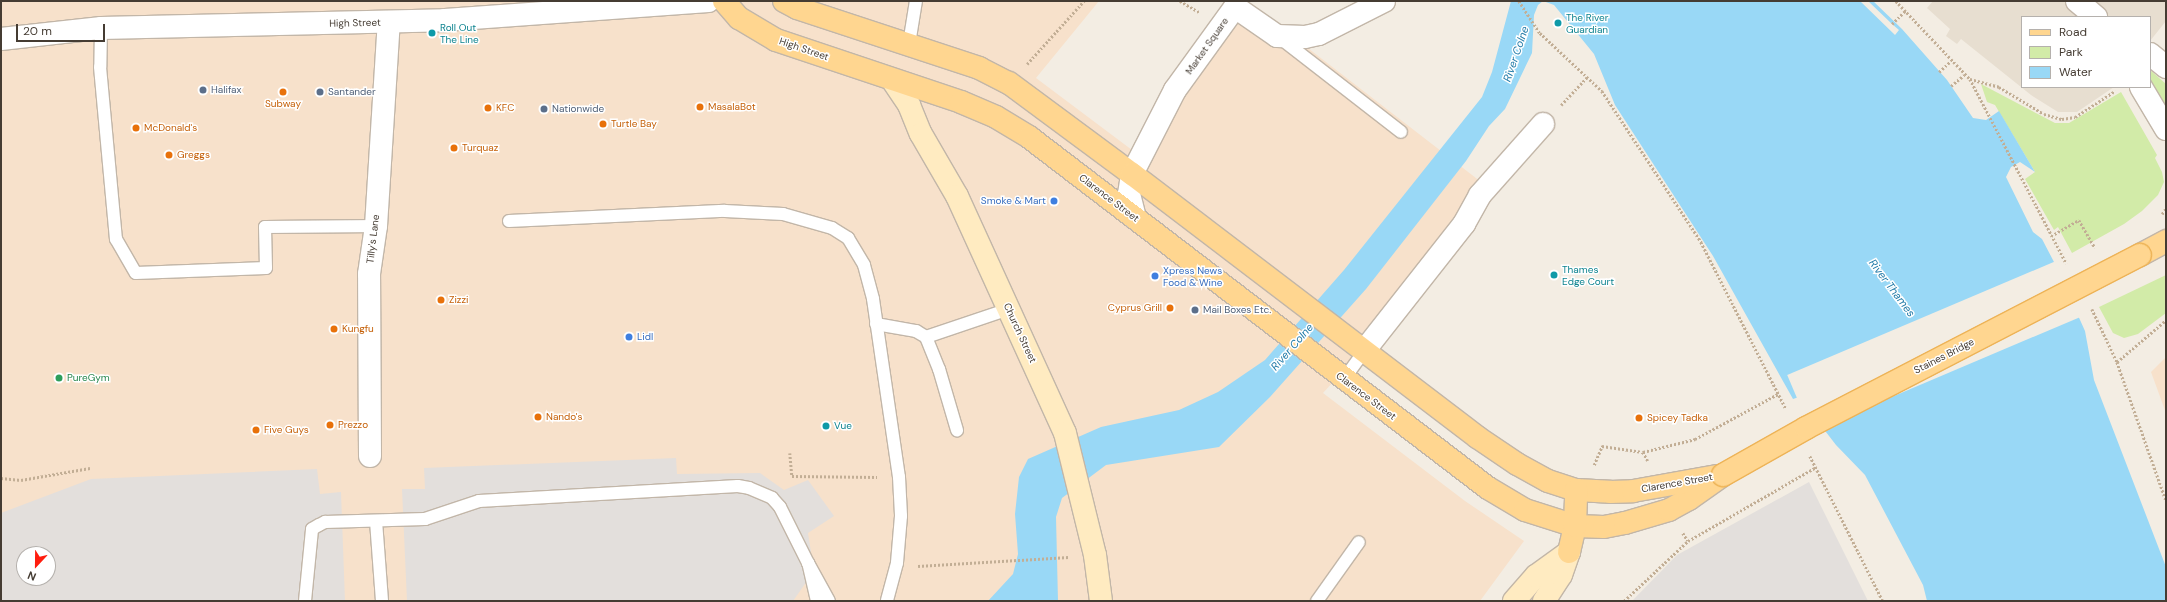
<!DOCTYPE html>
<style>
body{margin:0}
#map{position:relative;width:2167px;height:602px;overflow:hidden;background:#f3ede3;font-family:"DM Sans",sans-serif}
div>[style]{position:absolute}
.residential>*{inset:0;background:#e7ded0}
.commercial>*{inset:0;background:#f7e1cb}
.green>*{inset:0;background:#d2eba8}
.parking>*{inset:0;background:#e3dfdc}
.water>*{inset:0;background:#99d8f6}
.pier>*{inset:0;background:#f3ede3;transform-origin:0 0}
.path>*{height:2.5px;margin-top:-1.25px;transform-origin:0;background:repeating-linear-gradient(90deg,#c2ae95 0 2px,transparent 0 4px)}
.roads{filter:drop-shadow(1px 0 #c2b6a8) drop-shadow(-1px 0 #c2b6a8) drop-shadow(0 1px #c2b6a8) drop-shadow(0 -1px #c2b6a8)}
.lane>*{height:12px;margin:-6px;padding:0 6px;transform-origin:6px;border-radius:6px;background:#fff}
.street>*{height:22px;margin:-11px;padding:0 11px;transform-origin:11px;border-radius:11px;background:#fff}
.secondary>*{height:22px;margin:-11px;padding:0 11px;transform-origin:11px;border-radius:11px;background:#ffebc1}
.primary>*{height:22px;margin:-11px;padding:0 11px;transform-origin:11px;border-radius:11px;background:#ffd690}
.bridges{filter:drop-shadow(1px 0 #edb357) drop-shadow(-1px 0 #edb357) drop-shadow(0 1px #edb357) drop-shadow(0 -1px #edb357)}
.primary-bridge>*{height:22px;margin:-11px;padding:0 11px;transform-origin:11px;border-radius:11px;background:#ffd690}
.dots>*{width:11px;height:11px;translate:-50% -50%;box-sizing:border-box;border:2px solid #fff;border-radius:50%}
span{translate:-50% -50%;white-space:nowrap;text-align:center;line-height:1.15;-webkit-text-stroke:3px #fff;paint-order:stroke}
.culture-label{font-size:10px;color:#0d838f}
.left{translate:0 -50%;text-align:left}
.street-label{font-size:10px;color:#453c33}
.service-label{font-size:10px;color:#4e5e75}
.food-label{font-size:10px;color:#c56008}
.right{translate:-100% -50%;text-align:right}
.shop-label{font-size:10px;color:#366cbe}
.leisure-label{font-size:10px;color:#27864d}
.water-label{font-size:11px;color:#227ba8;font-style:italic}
.frame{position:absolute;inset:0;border:2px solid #453c33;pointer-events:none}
.legend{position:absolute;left:2021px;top:16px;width:130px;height:72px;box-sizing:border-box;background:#fff;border:1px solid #b5b1ad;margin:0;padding:5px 7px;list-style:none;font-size:12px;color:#453c33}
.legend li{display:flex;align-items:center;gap:8px;height:20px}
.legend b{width:20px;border:1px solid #b5b1ad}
.north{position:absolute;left:16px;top:546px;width:40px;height:40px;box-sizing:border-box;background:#fff;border:1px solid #b5b1ad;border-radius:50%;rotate:202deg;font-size:11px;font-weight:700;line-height:16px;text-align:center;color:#453c33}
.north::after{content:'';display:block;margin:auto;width:14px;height:18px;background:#ff1d0e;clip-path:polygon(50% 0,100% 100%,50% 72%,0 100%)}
.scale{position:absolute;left:16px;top:24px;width:89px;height:18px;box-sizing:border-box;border:2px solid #453c33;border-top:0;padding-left:5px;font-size:12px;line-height:14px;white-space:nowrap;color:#453c33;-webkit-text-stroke:3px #fff;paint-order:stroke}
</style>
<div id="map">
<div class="residential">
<i style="clip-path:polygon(1933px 1px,2166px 1px,2166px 21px,2150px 41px,2150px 17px,2022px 17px,2022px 87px,2114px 87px,2077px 112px,2058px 112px,2031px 95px,1961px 39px,1957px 44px,1946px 36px,1950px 29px,1927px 8px)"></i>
</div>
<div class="commercial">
<i style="clip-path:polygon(evenodd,1px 1px,1099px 1px,1036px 78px,1132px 150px,1234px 1px,1247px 1px,1494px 192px,1473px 230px,1323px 393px,1465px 501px,1524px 541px,1480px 601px,1px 601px,1px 1px,24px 554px,48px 554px,48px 578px,24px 578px,24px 554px)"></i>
<i style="clip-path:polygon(2166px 357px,2166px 413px,2151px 372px)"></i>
</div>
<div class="green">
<i style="clip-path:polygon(2150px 70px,2166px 84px,2166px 109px,2150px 81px)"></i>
<i style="clip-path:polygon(1981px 84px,2055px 123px,2069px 123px,2121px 92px,2157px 155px,2155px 158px,2162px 172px,2164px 182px,2158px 195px,2142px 211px,2124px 224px,2072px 253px,2058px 227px,2054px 230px,2025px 179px,2035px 172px,1995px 105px,1987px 102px)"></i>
<i style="clip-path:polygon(2166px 275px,2166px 313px,2138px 334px,2124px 338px,2113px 333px,2099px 307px)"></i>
</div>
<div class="parking">
<i style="clip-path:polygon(676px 458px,677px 474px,760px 473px,784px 490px,808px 480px,834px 516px,808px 533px,814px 571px,793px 601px,407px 601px,402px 489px,425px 489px,424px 468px)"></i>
<i style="clip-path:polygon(evenodd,317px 469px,320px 494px,341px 492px,345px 601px,1px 601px,1px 513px,91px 479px,317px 469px,24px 554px,48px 554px,48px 578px,24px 578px,24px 554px)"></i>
<i style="clip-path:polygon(1809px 482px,1868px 601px,1632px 601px,1677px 555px)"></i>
</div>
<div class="water">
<i style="clip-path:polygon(1511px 1px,1873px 1px,1902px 29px,1947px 80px,1973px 118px,1986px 120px,1999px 111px,2035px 172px,2020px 162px,2011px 167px,2006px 177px,2033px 232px,2042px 239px,2054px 262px,2085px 331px,2094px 380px,2166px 567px,2166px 601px,1927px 601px,1923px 585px,1865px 475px,1836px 445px,1799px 397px,1793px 399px,1713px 256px,1615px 105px,1594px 54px,1554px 5px,1543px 1px,1538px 5px,1534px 15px,1532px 53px,1505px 109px,1489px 126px,1466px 161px,1366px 289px,1270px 397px,1219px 447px,1106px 465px,1062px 498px,1056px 517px,1058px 601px,988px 601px,1013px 574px,1018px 554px,1015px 514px,1019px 477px,1028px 459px,1101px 427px,1179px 410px,1218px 392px,1265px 360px,1344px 270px,1482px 97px,1492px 72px)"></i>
</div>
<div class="pier">
<i style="clip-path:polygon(1860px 1px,1868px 1px,1892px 24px,1899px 30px,1895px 35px)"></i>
<i style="left:2056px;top:261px;width:61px;height:292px;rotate:67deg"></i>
</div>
<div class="path">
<i style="left:1180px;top:1px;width:22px;rotate:30deg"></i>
<i style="left:1519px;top:1px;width:38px;rotate:57deg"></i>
<i style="left:1540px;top:33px;width:85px;rotate:43.1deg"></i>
<i style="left:1602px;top:91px;width:181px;rotate:56.7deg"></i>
<i style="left:1701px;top:242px;width:187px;rotate:63deg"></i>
<i style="left:1896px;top:1px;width:108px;rotate:46.5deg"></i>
<i style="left:1970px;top:79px;width:208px;rotate:62.4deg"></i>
<i style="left:1892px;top:24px;width:20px;rotate:-45deg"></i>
<i style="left:1027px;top:64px;width:85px;rotate:-47.9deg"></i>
<i style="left:1939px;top:72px;width:16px;rotate:-43deg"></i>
<i style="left:1970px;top:79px;width:30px;rotate:15deg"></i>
<i style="left:1999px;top:87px;width:52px;rotate:31deg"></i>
<i style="left:2044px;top:114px;width:19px;rotate:16deg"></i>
<i style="left:2062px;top:119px;width:13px;rotate:-9deg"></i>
<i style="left:2075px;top:117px;width:48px;rotate:-33deg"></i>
<i style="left:1951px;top:86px;width:17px;rotate:-40deg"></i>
<i style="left:1561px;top:105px;width:40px;rotate:-47deg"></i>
<i style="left:2162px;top:214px;width:7px;rotate:-56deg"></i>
<i style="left:2051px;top:236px;width:32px;rotate:-30deg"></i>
<i style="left:2079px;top:220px;width:32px;rotate:60deg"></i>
<i style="left:2092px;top:309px;width:59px;rotate:64.7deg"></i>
<i style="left:2117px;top:362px;width:146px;rotate:70.5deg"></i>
<i style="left:2117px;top:362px;width:65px;rotate:-40.6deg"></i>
<i style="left:1643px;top:452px;width:10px;rotate:61deg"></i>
<i style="left:790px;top:453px;width:23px;rotate:85deg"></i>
<i style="left:792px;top:476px;width:85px;rotate:0.7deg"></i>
<i style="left:1810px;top:456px;width:162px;rotate:63.3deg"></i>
<i style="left:1594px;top:465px;width:21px;rotate:-67deg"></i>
<i style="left:1602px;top:446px;width:41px;rotate:8.3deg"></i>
<i style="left:1643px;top:452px;width:54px;rotate:-14deg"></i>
<i style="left:1695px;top:439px;width:94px;rotate:-28.5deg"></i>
<i style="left:1px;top:478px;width:20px;rotate:6deg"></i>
<i style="left:21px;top:480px;width:70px;rotate:-9.9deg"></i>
<i style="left:1683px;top:533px;width:9px;rotate:58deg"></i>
<i style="left:918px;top:566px;width:151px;rotate:-3.4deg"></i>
<i style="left:1624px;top:601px;width:88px;rotate:-43.2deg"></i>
<i style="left:1688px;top:541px;width:148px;rotate:-30deg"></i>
</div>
<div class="roads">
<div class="lane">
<i style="left:101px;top:28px;width:39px;rotate:91deg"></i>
<i style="left:100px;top:67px;width:173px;rotate:84.7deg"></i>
<i style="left:116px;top:239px;width:39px;rotate:60deg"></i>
<i style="left:136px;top:273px;width:130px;rotate:-2.2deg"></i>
<i style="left:266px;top:268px;width:41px;rotate:-91.4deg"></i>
<i style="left:265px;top:227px;width:115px;rotate:-0.5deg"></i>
<i style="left:1280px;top:38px;width:153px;rotate:37.8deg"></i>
<i style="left:909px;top:44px;width:44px;rotate:-80.8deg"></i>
<i style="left:509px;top:221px;width:216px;rotate:-2.7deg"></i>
<i style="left:725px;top:211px;width:58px;rotate:3deg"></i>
<i style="left:783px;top:214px;width:51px;rotate:15.9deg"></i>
<i style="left:832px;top:228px;width:19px;rotate:32deg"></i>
<i style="left:848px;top:238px;width:31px;rotate:59deg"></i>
<i style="left:864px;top:265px;width:35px;rotate:75deg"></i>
<i style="left:873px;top:299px;width:180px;rotate:81.7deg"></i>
<i style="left:899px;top:477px;width:39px;rotate:87deg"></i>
<i style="left:901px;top:516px;width:47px;rotate:94.9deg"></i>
<i style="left:897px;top:563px;width:39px;rotate:105deg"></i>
<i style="left:876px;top:324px;width:41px;rotate:9.9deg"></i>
<i style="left:916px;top:331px;width:12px;rotate:31deg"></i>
<i style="left:926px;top:337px;width:35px;rotate:68deg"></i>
<i style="left:939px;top:369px;width:64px;rotate:73.6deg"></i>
<i style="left:926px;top:337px;width:88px;rotate:-18.6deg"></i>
<i style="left:1344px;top:379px;width:34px;rotate:-54deg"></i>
<i style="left:376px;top:521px;width:80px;rotate:85.7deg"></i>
<i style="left:305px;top:601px;width:72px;rotate:-84.4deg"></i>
<i style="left:312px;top:529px;width:8px;rotate:-30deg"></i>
<i style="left:319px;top:525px;width:7px;rotate:-27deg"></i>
<i style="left:325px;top:522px;width:100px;rotate:-1.7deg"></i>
<i style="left:425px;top:519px;width:57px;rotate:-18.4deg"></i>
<i style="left:479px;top:501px;width:259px;rotate:-3.3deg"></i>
<i style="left:738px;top:486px;width:11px;rotate:10deg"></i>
<i style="left:749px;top:488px;width:25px;rotate:23deg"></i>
<i style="left:772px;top:498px;width:12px;rotate:48deg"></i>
<i style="left:780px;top:507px;width:63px;rotate:63.4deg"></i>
<i style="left:817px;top:601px;width:39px;rotate:-103deg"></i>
<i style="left:808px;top:563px;width:43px;rotate:61.1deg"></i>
<i style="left:1317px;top:601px;width:72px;rotate:-54.6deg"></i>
</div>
<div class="street">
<i style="left:2077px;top:1px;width:25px;rotate:40deg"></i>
<i style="left:1px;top:39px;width:101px;rotate:-6.3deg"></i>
<i style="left:101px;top:28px;width:344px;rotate:-1.3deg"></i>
<i style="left:445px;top:20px;width:264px;rotate:-4.1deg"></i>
<i style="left:2150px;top:54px;width:21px;rotate:39deg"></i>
<i style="left:2141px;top:87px;width:49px;rotate:59.2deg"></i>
<i style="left:1135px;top:218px;width:25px;rotate:-104deg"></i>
<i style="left:1129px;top:194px;width:20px;rotate:-81deg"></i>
<i style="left:1132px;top:174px;width:94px;rotate:-62.9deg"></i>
<i style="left:1175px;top:90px;width:102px;rotate:-54.1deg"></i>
<i style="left:1235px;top:7px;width:51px;rotate:34.6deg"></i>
<i style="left:1277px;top:36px;width:28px;rotate:2deg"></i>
<i style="left:1305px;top:37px;width:14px;rotate:-12deg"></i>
<i style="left:1319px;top:34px;width:73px;rotate:-26.9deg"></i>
<i style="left:1364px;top:351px;width:162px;rotate:-51.8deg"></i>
<i style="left:1464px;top:224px;width:33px;rotate:-61deg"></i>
<i style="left:1480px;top:195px;width:95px;rotate:-48.4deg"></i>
<i style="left:370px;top:456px;width:182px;rotate:-90.3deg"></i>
<i style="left:369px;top:274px;width:49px;rotate:-81.7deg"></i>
<i style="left:376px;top:226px;width:204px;rotate:-86.4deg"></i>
</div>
<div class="secondary">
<i style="left:893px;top:81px;width:29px;rotate:56deg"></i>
<i style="left:909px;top:105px;width:31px;rotate:68deg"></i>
<i style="left:921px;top:134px;width:72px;rotate:59.9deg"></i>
<i style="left:957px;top:196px;width:260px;rotate:65.5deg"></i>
<i style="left:1065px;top:433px;width:126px;rotate:76.2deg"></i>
<i style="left:1095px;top:555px;width:46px;rotate:82.6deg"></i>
<i style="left:1514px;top:601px;width:33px;rotate:-49deg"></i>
<i style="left:1536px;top:576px;width:41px;rotate:-36deg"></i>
<i style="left:1544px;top:601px;width:31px;rotate:-57deg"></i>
<i style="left:1561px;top:575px;width:24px;rotate:-71deg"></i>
</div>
<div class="primary">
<i style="left:724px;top:1px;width:23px;rotate:49deg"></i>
<i style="left:739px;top:18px;width:43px;rotate:30.7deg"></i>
<i style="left:776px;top:40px;width:195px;rotate:18.5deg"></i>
<i style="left:961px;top:102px;width:38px;rotate:23deg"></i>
<i style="left:996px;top:117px;width:39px;rotate:31deg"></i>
<i style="left:1029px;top:137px;width:578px;rotate:37.41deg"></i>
<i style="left:1488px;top:488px;width:43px;rotate:30.7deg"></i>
<i style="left:1525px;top:510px;width:52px;rotate:17.7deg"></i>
<i style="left:1575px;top:526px;width:29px;rotate:2deg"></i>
<i style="left:1604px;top:527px;width:21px;rotate:-11deg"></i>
<i style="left:1625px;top:523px;width:46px;rotate:-16.5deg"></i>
<i style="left:1669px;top:510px;width:23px;rotate:-29deg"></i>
<i style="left:1689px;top:499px;width:42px;rotate:-35.2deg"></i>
<i style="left:784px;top:1px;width:15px;rotate:28deg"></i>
<i style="left:797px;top:8px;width:192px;rotate:18.2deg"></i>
<i style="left:979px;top:68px;width:34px;rotate:27deg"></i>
<i style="left:1009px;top:83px;width:153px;rotate:36.5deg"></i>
<i style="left:1132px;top:174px;width:434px;rotate:37.3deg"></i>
<i style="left:1477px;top:437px;width:48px;rotate:34deg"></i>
<i style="left:1517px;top:464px;width:35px;rotate:29deg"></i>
<i style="left:1548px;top:481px;width:29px;rotate:18deg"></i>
<i style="left:1576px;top:490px;width:34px;rotate:3deg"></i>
<i style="left:1610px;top:492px;width:23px;rotate:-2deg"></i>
<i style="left:1633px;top:491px;width:85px;rotate:-10.1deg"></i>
<i style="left:2140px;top:255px;width:30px;rotate:-28deg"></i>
<i style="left:1569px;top:552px;width:27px;rotate:-77deg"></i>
<i style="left:1575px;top:526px;width:36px;rotate:-88deg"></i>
</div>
</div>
<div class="bridges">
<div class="primary-bridge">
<i style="left:1723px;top:475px;width:95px;rotate:-29.5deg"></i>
<i style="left:1806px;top:428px;width:376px;rotate:-27.4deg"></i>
</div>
</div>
<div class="dots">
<i style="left:1558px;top:23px;background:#0f9aa8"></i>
<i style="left:432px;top:33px;background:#0f9aa8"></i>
<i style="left:203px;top:90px;background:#5c6f8a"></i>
<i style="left:283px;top:92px;background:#e8710a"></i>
<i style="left:320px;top:92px;background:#5c6f8a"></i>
<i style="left:700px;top:107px;background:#e8710a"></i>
<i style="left:488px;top:108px;background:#e8710a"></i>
<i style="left:544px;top:109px;background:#5c6f8a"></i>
<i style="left:603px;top:124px;background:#e8710a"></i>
<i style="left:136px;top:128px;background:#e8710a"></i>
<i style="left:454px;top:148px;background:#e8710a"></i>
<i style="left:169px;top:155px;background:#e8710a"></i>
<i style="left:1054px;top:201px;background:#3f7fe0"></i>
<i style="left:1554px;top:275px;background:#0f9aa8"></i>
<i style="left:1155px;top:276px;background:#3f7fe0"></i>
<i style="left:441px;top:300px;background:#e8710a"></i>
<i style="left:1170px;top:308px;background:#e8710a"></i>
<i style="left:1195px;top:310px;background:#5c6f8a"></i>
<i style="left:334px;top:329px;background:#e8710a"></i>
<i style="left:629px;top:337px;background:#3f7fe0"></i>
<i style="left:59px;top:378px;background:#2e9e5b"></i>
<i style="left:538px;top:417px;background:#e8710a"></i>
<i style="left:1639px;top:418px;background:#e8710a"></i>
<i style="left:330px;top:425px;background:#e8710a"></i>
<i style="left:826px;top:426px;background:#0f9aa8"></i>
<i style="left:256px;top:430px;background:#e8710a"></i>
</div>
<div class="culture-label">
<span class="left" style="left:1566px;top:23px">The River<br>Guardian</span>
<span class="left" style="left:440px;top:33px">Roll Out<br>The Line</span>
<span class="left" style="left:1562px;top:275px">Thames<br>Edge Court</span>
<span class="left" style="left:834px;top:426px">Vue</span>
</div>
<div class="street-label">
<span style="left:355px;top:23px;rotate:-1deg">High Street</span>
<span style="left:1207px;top:46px;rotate:-55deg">Market Square</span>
<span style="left:804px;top:49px;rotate:19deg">High Street</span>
<span style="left:1109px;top:198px;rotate:37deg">Clarence Street</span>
<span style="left:373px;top:239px;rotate:-83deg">Tilly's Lane</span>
<span style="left:1020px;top:333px;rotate:65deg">Church Street</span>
<span style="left:1944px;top:356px;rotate:-27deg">Staines Bridge</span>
<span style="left:1366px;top:396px;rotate:37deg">Clarence Street</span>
<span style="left:1677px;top:483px;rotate:-10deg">Clarence Street</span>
</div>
<div class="service-label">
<span class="left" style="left:211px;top:90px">Halifax</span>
<span class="left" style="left:328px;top:92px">Santander</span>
<span class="left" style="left:552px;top:109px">Nationwide</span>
<span class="left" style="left:1203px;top:310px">Mail Boxes Etc.</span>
</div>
<div class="food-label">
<span style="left:283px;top:104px">Subway</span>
<span class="left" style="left:708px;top:107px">MasalaBot</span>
<span class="left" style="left:496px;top:108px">KFC</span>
<span class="left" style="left:611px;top:124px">Turtle Bay</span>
<span class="left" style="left:144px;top:128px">McDonald's</span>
<span class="left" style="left:462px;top:148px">Turquaz</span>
<span class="left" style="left:177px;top:155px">Greggs</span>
<span class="left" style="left:449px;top:300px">Zizzi</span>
<span class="right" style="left:1162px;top:308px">Cyprus Grill</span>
<span class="left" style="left:342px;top:329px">Kungfu</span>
<span class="left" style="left:546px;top:417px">Nando's</span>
<span class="left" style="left:1647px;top:418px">Spicey Tadka</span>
<span class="left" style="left:338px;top:425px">Prezzo</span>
<span class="left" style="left:264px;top:430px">Five Guys</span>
</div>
<div class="shop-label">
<span class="right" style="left:1046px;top:201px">Smoke &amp; Mart</span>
<span class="left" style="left:1163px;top:276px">Xpress News<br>Food &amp; Wine</span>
<span class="left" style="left:637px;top:337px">Lidl</span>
</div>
<div class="leisure-label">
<span class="left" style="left:67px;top:378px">PureGym</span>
</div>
<div class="water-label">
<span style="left:1516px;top:54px;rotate:-71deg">River Colne</span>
<span style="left:1892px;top:288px;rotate:53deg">River Thames</span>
<span style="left:1292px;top:347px;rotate:-49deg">River Colne</span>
</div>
<div class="frame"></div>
<ul class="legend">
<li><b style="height:5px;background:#ffd690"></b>Road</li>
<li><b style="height:11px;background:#d2eba8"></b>Park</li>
<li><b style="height:11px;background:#99d8f6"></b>Water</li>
</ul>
<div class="north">N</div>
<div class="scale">20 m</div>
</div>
